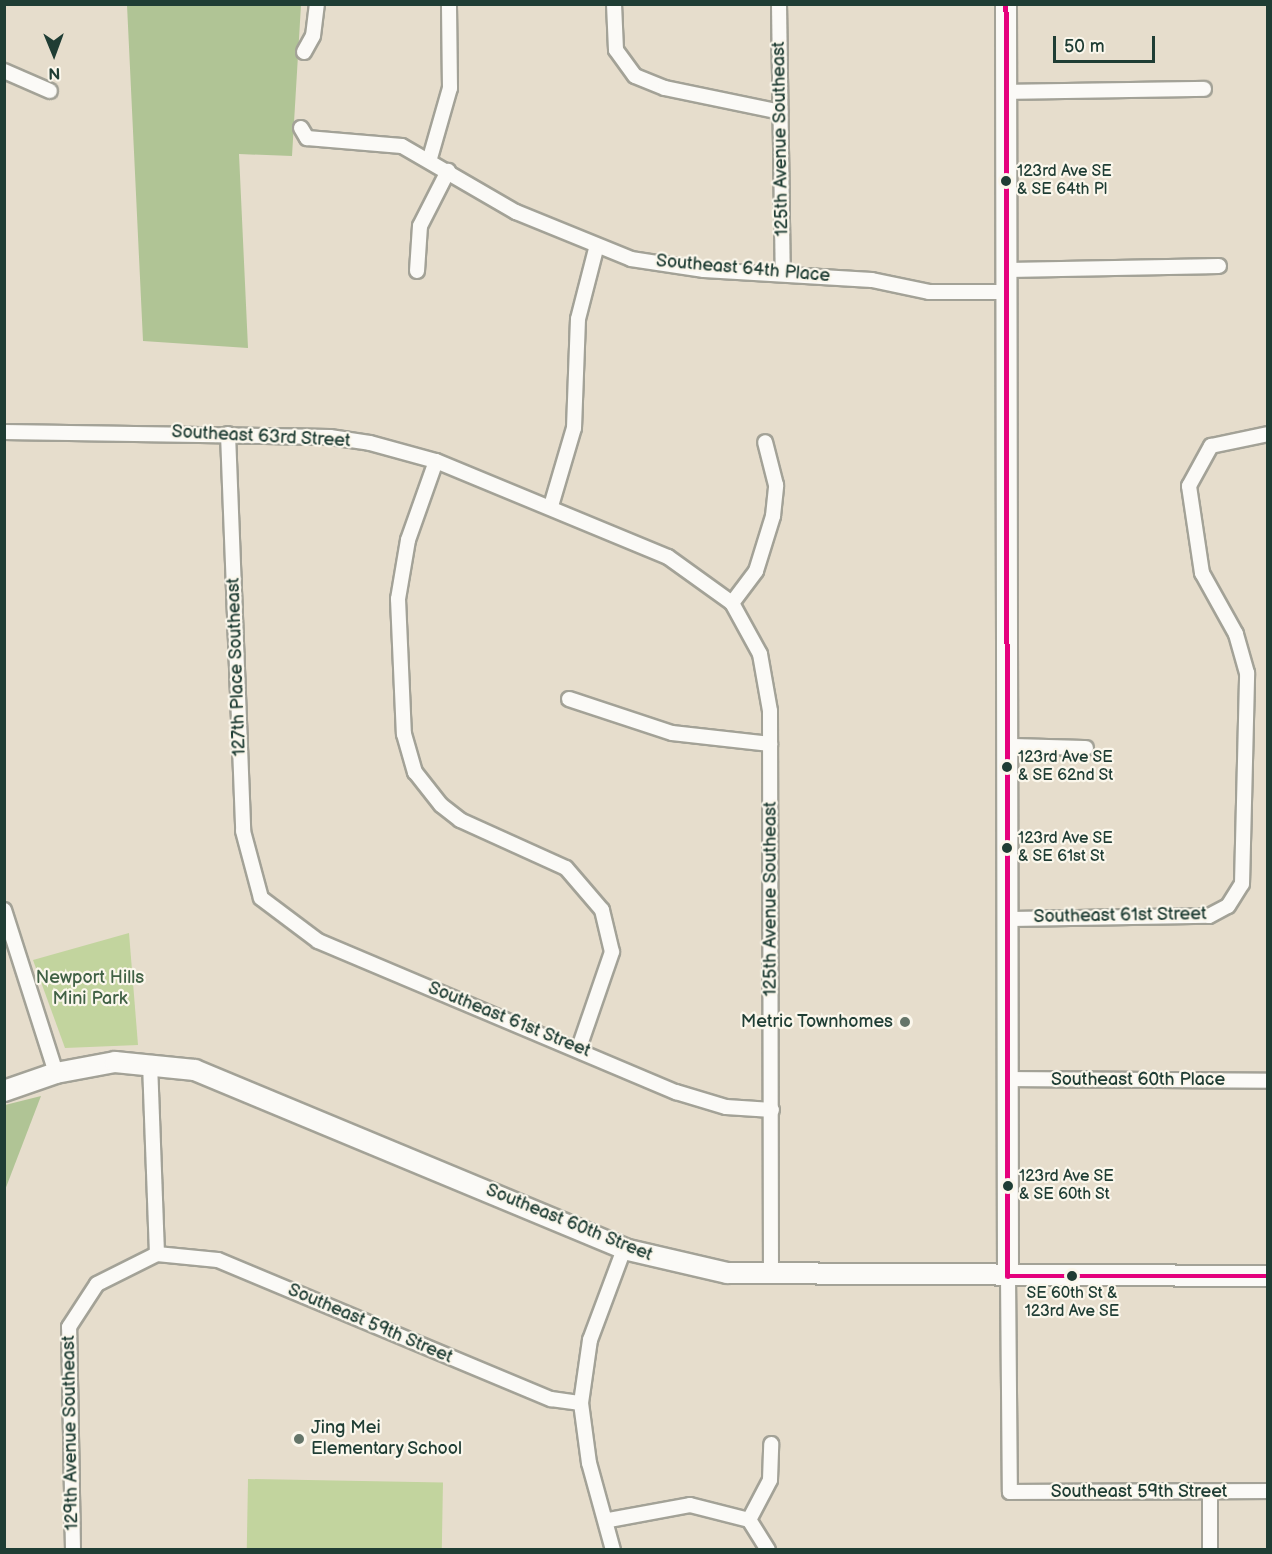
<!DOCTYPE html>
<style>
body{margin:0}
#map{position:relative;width:1272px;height:1554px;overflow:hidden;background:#e6ddcc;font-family:"Balsamiq Sans",sans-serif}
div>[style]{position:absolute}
.green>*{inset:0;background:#c2d49e;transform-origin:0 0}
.forest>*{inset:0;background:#b0c495}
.roads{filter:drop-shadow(2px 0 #a3a297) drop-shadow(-2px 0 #a3a297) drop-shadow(0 2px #a3a297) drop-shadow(0 -2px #a3a297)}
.street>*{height:14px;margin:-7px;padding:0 7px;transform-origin:7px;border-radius:7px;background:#fbfaf7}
.secondary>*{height:20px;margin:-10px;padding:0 10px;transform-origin:10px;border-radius:10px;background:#fbfaf7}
.bus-1>*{height:4.5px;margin:-2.25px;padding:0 2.25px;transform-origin:2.25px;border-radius:2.25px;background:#e5007d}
.dots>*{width:16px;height:16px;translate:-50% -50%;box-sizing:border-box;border:3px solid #fbf7ec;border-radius:50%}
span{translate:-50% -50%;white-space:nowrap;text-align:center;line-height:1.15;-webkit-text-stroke:4.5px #fbf7ec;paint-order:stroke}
.bus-label{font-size:16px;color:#1f3d34}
.left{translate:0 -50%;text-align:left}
.street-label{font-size:18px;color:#1f3d34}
.park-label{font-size:18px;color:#406145}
.poi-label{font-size:18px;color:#1f3d34}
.right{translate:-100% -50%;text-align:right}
.frame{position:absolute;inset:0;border:6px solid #1f3d34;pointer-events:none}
.north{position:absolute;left:24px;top:24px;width:60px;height:60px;-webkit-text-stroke:4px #fbf7ec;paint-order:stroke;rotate:179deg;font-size:16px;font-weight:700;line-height:24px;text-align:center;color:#1f3d34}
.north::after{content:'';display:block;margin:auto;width:21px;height:27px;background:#1f3d34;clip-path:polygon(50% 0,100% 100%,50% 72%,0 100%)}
.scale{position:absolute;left:1053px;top:36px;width:102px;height:27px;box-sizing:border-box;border:3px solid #1f3d34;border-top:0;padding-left:8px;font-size:18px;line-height:21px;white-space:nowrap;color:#1f3d34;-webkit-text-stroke:4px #fbf7ec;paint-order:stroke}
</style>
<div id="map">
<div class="green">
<i style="clip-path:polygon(129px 933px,138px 1045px,65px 1048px,33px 960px)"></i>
<i style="left:248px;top:1479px;width:195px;height:70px;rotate:1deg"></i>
</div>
<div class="forest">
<i style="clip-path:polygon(127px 5px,301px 5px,292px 156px,239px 154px,248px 348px,143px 341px)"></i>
<i style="clip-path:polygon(41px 1096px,5px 1190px,5px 1105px)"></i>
</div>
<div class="roads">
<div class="street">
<i style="left:614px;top:4px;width:46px;rotate:87.5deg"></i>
<i style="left:616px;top:50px;width:32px;rotate:54deg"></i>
<i style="left:635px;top:76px;width:32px;rotate:22deg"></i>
<i style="left:665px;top:88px;width:118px;rotate:11.7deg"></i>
<i style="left:779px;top:4px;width:270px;rotate:89.2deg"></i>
<i style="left:304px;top:52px;width:18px;rotate:-61deg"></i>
<i style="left:313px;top:36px;width:32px;rotate:-83deg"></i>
<i style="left:4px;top:71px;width:50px;rotate:23.5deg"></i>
<i style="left:1007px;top:92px;width:197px;rotate:-0.9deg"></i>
<i style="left:301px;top:128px;width:12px;rotate:59deg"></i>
<i style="left:307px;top:138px;width:95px;rotate:4.8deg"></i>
<i style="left:402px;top:146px;width:132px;rotate:30.1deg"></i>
<i style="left:516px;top:212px;width:124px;rotate:22.2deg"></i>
<i style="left:631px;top:259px;width:74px;rotate:8.6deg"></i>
<i style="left:704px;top:270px;width:168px;rotate:3.4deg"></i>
<i style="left:872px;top:280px;width:58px;rotate:11.9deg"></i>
<i style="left:929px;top:292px;width:79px"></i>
<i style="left:430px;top:158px;width:73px;rotate:-74.1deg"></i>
<i style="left:450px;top:88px;width:84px;rotate:-90.7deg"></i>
<i style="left:1008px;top:270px;width:211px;rotate:-1.1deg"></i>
<i style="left:417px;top:271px;width:45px;rotate:-86.2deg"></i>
<i style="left:420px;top:226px;width:62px;rotate:-63deg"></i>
<i style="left:4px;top:432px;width:326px;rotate:0.9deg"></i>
<i style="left:330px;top:437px;width:40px;rotate:8.5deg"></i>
<i style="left:370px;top:443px;width:68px;rotate:15.3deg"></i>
<i style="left:436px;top:461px;width:251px;rotate:22.5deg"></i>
<i style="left:668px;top:557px;width:79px;rotate:35.7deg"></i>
<i style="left:732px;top:603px;width:58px;rotate:61.2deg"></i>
<i style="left:760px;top:654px;width:58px;rotate:80deg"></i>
<i style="left:770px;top:711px;width:565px;rotate:89.9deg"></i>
<i style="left:228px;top:434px;width:397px;rotate:87.8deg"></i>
<i style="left:243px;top:831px;width:69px;rotate:75deg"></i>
<i style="left:261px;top:898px;width:71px;rotate:37deg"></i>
<i style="left:318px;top:941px;width:389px;rotate:22.9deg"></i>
<i style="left:676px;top:1092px;width:52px;rotate:16.7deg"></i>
<i style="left:726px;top:1107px;width:46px;rotate:3.7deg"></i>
<i style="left:436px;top:461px;width:84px;rotate:109.5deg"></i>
<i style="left:408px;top:540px;width:60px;rotate:99.6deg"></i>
<i style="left:398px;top:599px;width:135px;rotate:87.5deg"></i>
<i style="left:404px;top:734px;width:40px;rotate:74deg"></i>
<i style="left:415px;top:772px;width:42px;rotate:51.8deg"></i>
<i style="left:441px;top:805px;width:24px;rotate:38deg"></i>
<i style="left:460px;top:820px;width:116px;rotate:24.4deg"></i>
<i style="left:566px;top:868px;width:55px;rotate:49.4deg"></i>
<i style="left:602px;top:910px;width:43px;rotate:76.6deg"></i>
<i style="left:612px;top:952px;width:102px;rotate:109deg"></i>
<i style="left:551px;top:506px;width:81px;rotate:-73.6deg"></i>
<i style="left:574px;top:428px;width:109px;rotate:-87.9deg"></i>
<i style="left:578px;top:319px;width:72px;rotate:-75.6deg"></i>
<i style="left:732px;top:603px;width:40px;rotate:-53deg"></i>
<i style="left:756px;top:571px;width:58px;rotate:-72.8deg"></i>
<i style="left:773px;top:516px;width:31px;rotate:-84deg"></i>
<i style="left:776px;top:485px;width:44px;rotate:-104.3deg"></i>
<i style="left:569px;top:699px;width:108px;rotate:18.3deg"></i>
<i style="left:672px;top:733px;width:99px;rotate:6.4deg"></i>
<i style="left:1011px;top:746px;width:75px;rotate:1.5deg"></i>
<i style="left:4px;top:910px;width:171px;rotate:72.3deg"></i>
<i style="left:1010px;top:919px;width:199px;rotate:-0.9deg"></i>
<i style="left:1209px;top:916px;width:21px;rotate:-28deg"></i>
<i style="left:1228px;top:906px;width:26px;rotate:-58deg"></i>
<i style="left:1242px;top:884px;width:211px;rotate:-88.6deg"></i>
<i style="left:1247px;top:673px;width:41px;rotate:-105.8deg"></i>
<i style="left:1236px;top:634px;width:70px;rotate:-119.1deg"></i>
<i style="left:1202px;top:573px;width:88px;rotate:-98.5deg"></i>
<i style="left:1189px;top:486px;width:46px;rotate:-61.2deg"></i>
<i style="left:1211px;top:446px;width:58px;rotate:-11.9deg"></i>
<i style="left:150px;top:1063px;width:191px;rotate:87.9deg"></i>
<i style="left:1008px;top:1079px;width:260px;rotate:0.4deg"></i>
<i style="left:1008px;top:1276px;width:216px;rotate:89.5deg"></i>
<i style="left:1010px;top:1492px;width:258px;rotate:-0.2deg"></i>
<i style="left:609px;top:1520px;width:82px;rotate:-10.5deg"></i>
<i style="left:690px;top:1505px;width:61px;rotate:14.3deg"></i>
<i style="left:73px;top:1550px;width:223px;rotate:-91deg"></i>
<i style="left:69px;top:1327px;width:51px;rotate:-56.9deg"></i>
<i style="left:97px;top:1284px;width:67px;rotate:-26.6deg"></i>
<i style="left:157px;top:1254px;width:61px;rotate:5.6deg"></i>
<i style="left:218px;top:1260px;width:361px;rotate:22.7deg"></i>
<i style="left:551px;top:1399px;width:30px;rotate:8deg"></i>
<i style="left:613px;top:1550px;width:90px;rotate:-105.4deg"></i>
<i style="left:589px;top:1463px;width:61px;rotate:-97.6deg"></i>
<i style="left:581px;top:1403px;width:64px;rotate:-81.9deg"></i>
<i style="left:590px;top:1340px;width:97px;rotate:-69.5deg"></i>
<i style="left:768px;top:1550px;width:36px;rotate:-122deg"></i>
<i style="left:749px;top:1520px;width:45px;rotate:-62.3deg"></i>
<i style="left:770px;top:1480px;width:36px;rotate:-88deg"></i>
<i style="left:1210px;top:1550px;width:58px;rotate:-90deg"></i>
</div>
<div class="secondary">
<i style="left:1006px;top:4px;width:1272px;rotate:89.91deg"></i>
<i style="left:4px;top:1091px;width:55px;rotate:-19.1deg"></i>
<i style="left:56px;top:1073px;width:60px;rotate:-10.6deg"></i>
<i style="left:115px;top:1062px;width:80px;rotate:5.7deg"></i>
<i style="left:195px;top:1070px;width:465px;rotate:22.6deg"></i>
<i style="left:624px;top:1249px;width:106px;rotate:13.1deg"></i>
<i style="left:727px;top:1273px;width:541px;rotate:0.32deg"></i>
</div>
</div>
<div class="bus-1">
<i style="left:1006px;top:4px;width:1272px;rotate:89.91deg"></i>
<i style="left:1008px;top:1276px;width:260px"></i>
</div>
<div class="dots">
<i style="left:1006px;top:181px;background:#1f3d34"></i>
<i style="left:1007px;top:767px;background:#1f3d34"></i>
<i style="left:1007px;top:848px;background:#1f3d34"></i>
<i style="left:905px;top:1022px;background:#657569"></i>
<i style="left:1008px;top:1186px;background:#1f3d34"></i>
<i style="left:1072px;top:1276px;background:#1f3d34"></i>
<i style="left:299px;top:1439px;background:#657569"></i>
</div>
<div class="bus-label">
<span class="left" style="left:1017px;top:181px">123rd Ave SE<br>&amp; SE 64th Pl</span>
<span class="left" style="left:1018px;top:767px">123rd Ave SE<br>&amp; SE 62nd St</span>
<span class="left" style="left:1018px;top:848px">123rd Ave SE<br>&amp; SE 61st St</span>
<span class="left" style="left:1019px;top:1186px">123rd Ave SE<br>&amp; SE 60th St</span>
<span style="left:1072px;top:1303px">SE 60th St &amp;<br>123rd Ave SE</span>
</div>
<div class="street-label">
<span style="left:781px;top:139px;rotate:-91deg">125th Avenue Southeast</span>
<span style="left:743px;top:269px;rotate:5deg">Southeast 64th Place</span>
<span style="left:261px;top:437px;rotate:3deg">Southeast 63rd Street</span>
<span style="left:237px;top:667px;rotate:-92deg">127th Place Southeast</span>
<span style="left:771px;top:899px;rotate:-90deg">125th Avenue Southeast</span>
<span style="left:1120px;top:916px;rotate:-1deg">Southeast 61st Street</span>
<span style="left:509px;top:1020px;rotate:22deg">Southeast 61st Street</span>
<span style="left:1138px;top:1080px">Southeast 60th Place</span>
<span style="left:569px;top:1223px;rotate:22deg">Southeast 60th Street</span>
<span style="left:370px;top:1324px;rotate:23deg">Southeast 59th Street</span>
<span style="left:71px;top:1433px;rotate:-91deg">129th Avenue Southeast</span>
<span style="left:1139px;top:1492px">Southeast 59th Street</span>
</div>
<div class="park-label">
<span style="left:90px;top:989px">Newport Hills<br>Mini Park</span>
</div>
<div class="poi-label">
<span class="right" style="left:893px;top:1022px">Metric Townhomes</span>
<span class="left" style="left:311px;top:1439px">Jing Mei<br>Elementary School</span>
</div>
<div class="frame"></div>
<div class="north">N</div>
<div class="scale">50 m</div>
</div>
